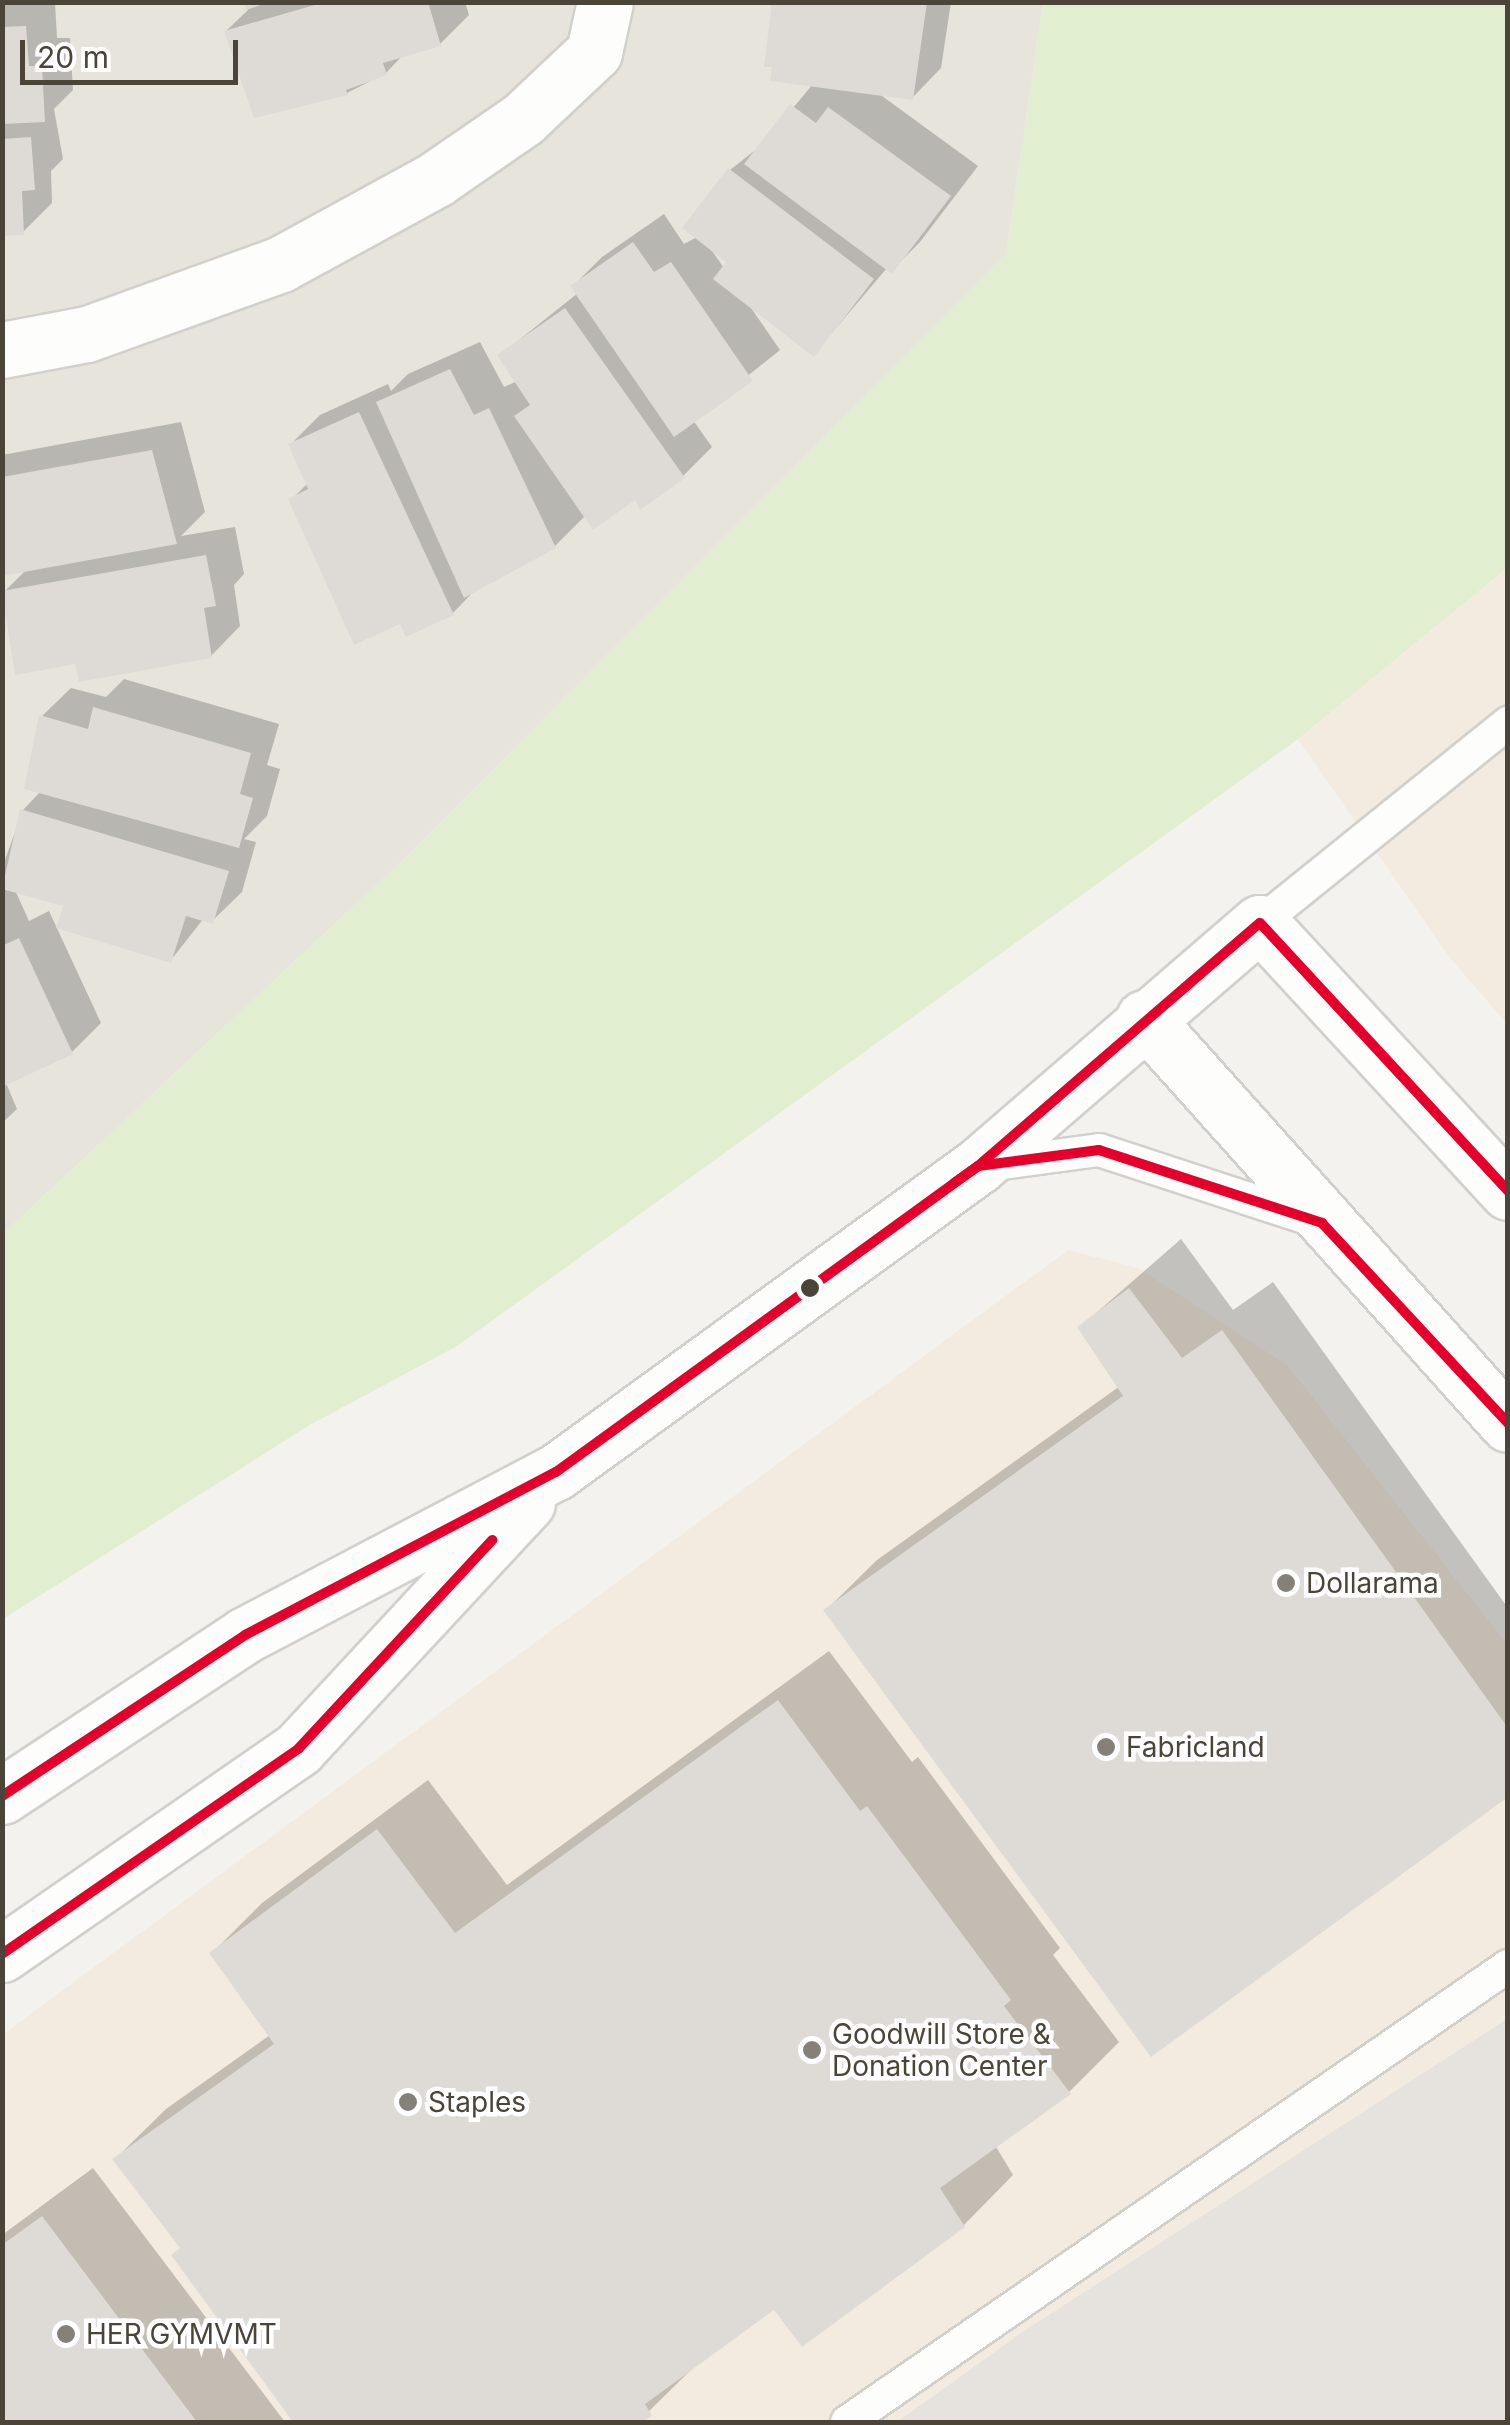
<!DOCTYPE html>
<style>
body{margin:0}
#map{position:relative;width:1510px;height:2425px;overflow:hidden;background:#f4f2ee;font-family:Inter,sans-serif}
div>[style]{position:absolute}
.residential>*{inset:0;background:#e7e4dc}
.commercial>*{inset:0;background:#f3ebdf}
.green>*{inset:0;background:#e1eecf}
.parking>*{inset:0;background:#e6e3df}
.shadow>*{inset:0;background:#0003}
.building>*{inset:0;background:#dedbd6}
.roads{filter:drop-shadow(2px 0 #d2d0cb) drop-shadow(-2px 0 #d2d0cb) drop-shadow(0 2px #d2d0cb) drop-shadow(0 -2px #d2d0cb)}
.service>*{height:32px;margin:-16px;padding:0 16px;transform-origin:16px;border-radius:16px;background:#fdfdfc}
.minor>*{height:55px;margin:-27.5px;padding:0 27.5px;transform-origin:27.5px;border-radius:27.5px;background:#fdfdfc}
.bus-1>*{height:10px;margin:-5px;padding:0 5px;transform-origin:5px;border-radius:5px;background:#e4002b}
.dots>*{width:28px;height:28px;translate:-50% -50%;box-sizing:border-box;border:5px solid #fff;border-radius:50%}
span{translate:-50% -50%;white-space:nowrap;text-align:center;line-height:1.15;-webkit-text-stroke:9px #fff;paint-order:stroke}
.poi-label{font-size:28px;color:#4b4439}
.left{translate:0 -50%;text-align:left}
.frame{position:absolute;inset:0;border:5px solid #4b4439;pointer-events:none}
.scale{position:absolute;left:20px;top:40px;width:218px;height:45px;box-sizing:border-box;border:5px solid #4b4439;border-top:0;padding-left:12px;font-size:30px;line-height:35px;white-space:nowrap;color:#4b4439;-webkit-text-stroke:8px #fff;paint-order:stroke}
</style>
<div id="map">
<div class="residential">
<i style="clip-path:polygon(3px 3px,1043px 3px,1006px 254px,405px 858px,3px 1234px)"></i>
</div>
<div class="commercial">
<i style="clip-path:polygon(1507px 568px,1507px 1024px,1450px 958px,1298px 739px)"></i>
<i style="clip-path:polygon(1068px 1250px,1138px 1268px,1287px 1365px,1507px 1644px,1507px 2422px,3px 2422px,2px 2035px)"></i>
</div>
<div class="green">
<i style="clip-path:polygon(1043px 3px,1507px 3px,1507px 568px,1298px 739px,457px 1346px,308px 1426px,3px 1619px,3px 1234px,405px 858px,1006px 254px)"></i>
</div>
<div class="parking">
<i style="clip-path:polygon(1507px 2019px,1507px 2422px,897px 2422px,1021px 2333px)"></i>
</div>
<div class="shadow">
<i style="clip-path:polygon(2px 2px,55px 2px,57px 38px,70px 38px,73px 90px,54px 109px,63px 159px,51px 171px,52px 203px,23px 232px,2px 234px)"></i>
<i style="clip-path:polygon(246px 2px,465px 2px,469px 15px,440px 44px,404px 54px,386px 73px,347px 93px,226px 31px,248px 10px)"></i>
<i style="clip-path:polygon(evenodd,774px 2px,951px 2px,941px 68px,912px 98px,878px 93px,978px 166px,920px 242px,891px 271px,887px 268px,814px 354px,749px 305px,780px 350px,693px 420px,712px 447px,683px 476px,586px 515px,555px 546px,477px 588px,453px 613px,401px 621px,291px 500px,308px 483px,291px 444px,320px 415px,388px 384px,391px 391px,408px 374px,480px 342px,504px 387px,517px 381px,500px 355px,578px 293px,573px 286px,602px 257px,664px 214px,684px 244px,697px 237px,730px 170px,763px 144px,813px 84px,774px 2px,710px 248px,729px 261px,724px 268px,710px 248px)"></i>
<i style="clip-path:polygon(181px 422px,205px 512px,181px 536px,235px 527px,244px 574px,234px 585px,240px 626px,211px 656px,77px 661px,4px 592px,27px 569px,2px 574px,2px 455px)"></i>
<i style="clip-path:polygon(124px 679px,279px 724px,267px 765px,280px 769px,267px 816px,244px 839px,256px 842px,242px 892px,212px 921px,204px 918px,171px 960px,66px 905px,15px 890px,29px 921px,49px 911px,101px 1023px,72px 1052px,6px 1083px,17px 1109px,2px 1123px,2px 868px,23px 810px,41px 791px,41px 717px,71px 688px,106px 697px)"></i>
<i style="clip-path:polygon(1181px 1239px,1233px 1310px,1273px 1282px,1508px 1608px,1508px 1794px,826px 1610px,877px 1560px,1120px 1386px,1080px 1327px)"></i>
<i style="clip-path:polygon(829px 1651px,912px 1762px,918px 1757px,1060px 1948px,1053px 1955px,1119px 2042px,1069px 2092px,995px 2145px,1013px 2175px,963px 2226px,775px 2307px,700px 2361px,638px 2422px,296px 2422px,175px 2255px,182px 2247px,115px 2159px,166px 2109px,270px 2035px,212px 1953px,262px 1903px,428px 1780px,507px 1885px)"></i>
<i style="clip-path:polygon(93px 2168px,285px 2422px,2px 2422px,2px 2235px)"></i>
</div>
<div class="building">
<i style="clip-path:polygon(244px 2px,267px 2px,267px 3px,246px 10px)"></i>
<i style="clip-path:polygon(325px 2px,428px 2px,441px 46px,383px 63px,387px 75px,346px 90px,348px 95px,254px 118px,224px 31px)"></i>
<i style="clip-path:polygon(772px 2px,927px 2px,913px 100px,770px 81px,772px 67px,764px 67px)"></i>
<i style="clip-path:polygon(26px 26px,29px 66px,42px 66px,45px 122px,2px 124px,2px 27px)"></i>
<i style="clip-path:polygon(790px 104px,816px 123px,828px 107px,951px 196px,892px 274px,744px 164px)"></i>
<i style="clip-path:polygon(31px 137px,35px 190px,22px 191px,24px 235px,2px 236px,2px 139px)"></i>
<i style="clip-path:polygon(728px 168px,874px 279px,814px 357px,713px 279px,726px 262px,682px 228px)"></i>
<i style="clip-path:polygon(633px 242px,654px 272px,671px 262px,753px 381px,674px 437px,570px 286px)"></i>
<i style="clip-path:polygon(565px 308px,685px 478px,640px 510px,635px 500px,593px 530px,514px 416px,530px 405px,497px 355px)"></i>
<i style="clip-path:polygon(450px 369px,474px 415px,489px 408px,556px 548px,464px 598px,376px 402px)"></i>
<i style="clip-path:polygon(359px 412px,454px 615px,406px 637px,400px 624px,354px 645px,288px 499px,308px 489px,288px 444px)"></i>
<i style="clip-path:polygon(152px 450px,177px 544px,2px 576px,2px 477px)"></i>
<i style="clip-path:polygon(206px 555px,216px 606px,204px 608px,212px 658px,79px 682px,75px 664px,15px 675px,2px 591px)"></i>
<i style="clip-path:polygon(93px 707px,251px 753px,240px 794px,253px 798px,239px 848px,24px 789px,39px 715px,88px 729px)"></i>
<i style="clip-path:polygon(20px 809px,229px 871px,213px 924px,186px 916px,171px 963px,56px 928px,63px 906px,2px 889px)"></i>
<i style="clip-path:polygon(19px 938px,73px 1054px,2px 1087px,2px 946px)"></i>
<i style="clip-path:polygon(1129px 1288px,1182px 1358px,1222px 1330px,1508px 1728px,1508px 1797px,1151px 2057px,823px 1610px,1123px 1396px,1077px 1327px)"></i>
<i style="clip-path:polygon(778px 1700px,860px 1811px,867px 1806px,1011px 2000px,1004px 2006px,1071px 2094px,940px 2188px,965px 2227px,802px 2347px,774px 2310px,645px 2404px,652px 2416px,643px 2422px,293px 2422px,171px 2255px,180px 2248px,112px 2159px,274px 2044px,209px 1953px,377px 1829px,455px 1933px)"></i>
<i style="clip-path:polygon(42px 2216px,197px 2422px,2px 2422px,2px 2245px)"></i>
</div>
<div class="roads">
<div class="service">
<i style="left:1260px;top:923px;width:319px;rotate:-38.9deg"></i>
<i style="left:988px;top:1165px;width:112px;rotate:-7.7deg"></i>
<i style="left:1099px;top:1150px;width:228px;rotate:18.1deg"></i>
<i style="left:847px;top:2422px;width:803px;rotate:-34.6deg"></i>
</div>
<div class="minor">
<i style="left:2px;top:350px;width:86px;rotate:-10.7deg"></i>
<i style="left:87px;top:334px;width:206px;rotate:-19.8deg"></i>
<i style="left:281px;top:264px;width:177px;rotate:-28.7deg"></i>
<i style="left:436px;top:179px;width:106px;rotate:-34.6deg"></i>
<i style="left:523px;top:119px;width:98px;rotate:-43.3deg"></i>
<i style="left:594px;top:52px;width:51px;rotate:-77.6deg"></i>
<i style="left:1144px;top:1018px;width:545px;rotate:48.12deg"></i>
<i style="left:2px;top:1796px;width:291px;rotate:-33.5deg"></i>
<i style="left:245px;top:1635px;width:351px;rotate:-27.7deg"></i>
<i style="left:556px;top:1472px;width:521px;rotate:-35.95deg"></i>
<i style="left:978px;top:1166px;width:372px;rotate:-40.8deg"></i>
<i style="left:1260px;top:923px;width:366px;rotate:47.3deg"></i>
<i style="left:2px;top:1954px;width:361px;rotate:-34.7deg"></i>
<i style="left:299px;top:1748px;width:335px;rotate:-47.1deg"></i>
</div>
</div>
<div class="bus-1">
<i style="left:954px;top:1183px;width:29px;rotate:-35deg"></i>
<i style="left:978px;top:1166px;width:122px;rotate:-7.5deg"></i>
<i style="left:1099px;top:1150px;width:235px;rotate:18.1deg"></i>
<i style="left:1322px;top:1223px;width:273px;rotate:47.1deg"></i>
<i style="left:2px;top:1796px;width:291px;rotate:-33.5deg"></i>
<i style="left:245px;top:1635px;width:351px;rotate:-27.7deg"></i>
<i style="left:556px;top:1472px;width:521px;rotate:-35.95deg"></i>
<i style="left:978px;top:1166px;width:372px;rotate:-40.8deg"></i>
<i style="left:1260px;top:923px;width:365px;rotate:47.2deg"></i>
<i style="left:2px;top:1954px;width:361px;rotate:-34.7deg"></i>
<i style="left:299px;top:1748px;width:284px;rotate:-47.1deg"></i>
</div>
<div class="dots">
<i style="left:810px;top:1288px;background:#4b4439"></i>
<i style="left:1286px;top:1583px;background:#868178"></i>
<i style="left:1106px;top:1747px;background:#868178"></i>
<i style="left:812px;top:2050px;background:#868178"></i>
<i style="left:408px;top:2102px;background:#868178"></i>
<i style="left:66px;top:2334px;background:#868178"></i>
</div>
<div class="poi-label">
<span class="left" style="left:1306px;top:1583px">Dollarama</span>
<span class="left" style="left:1126px;top:1747px">Fabricland</span>
<span class="left" style="left:832px;top:2050px">Goodwill Store &amp;<br>Donation Center</span>
<span class="left" style="left:428px;top:2102px">Staples</span>
<span class="left" style="left:86px;top:2334px">HER GYMVMT</span>
</div>
<div class="frame"></div>
<div class="scale">20 m</div>
</div>
